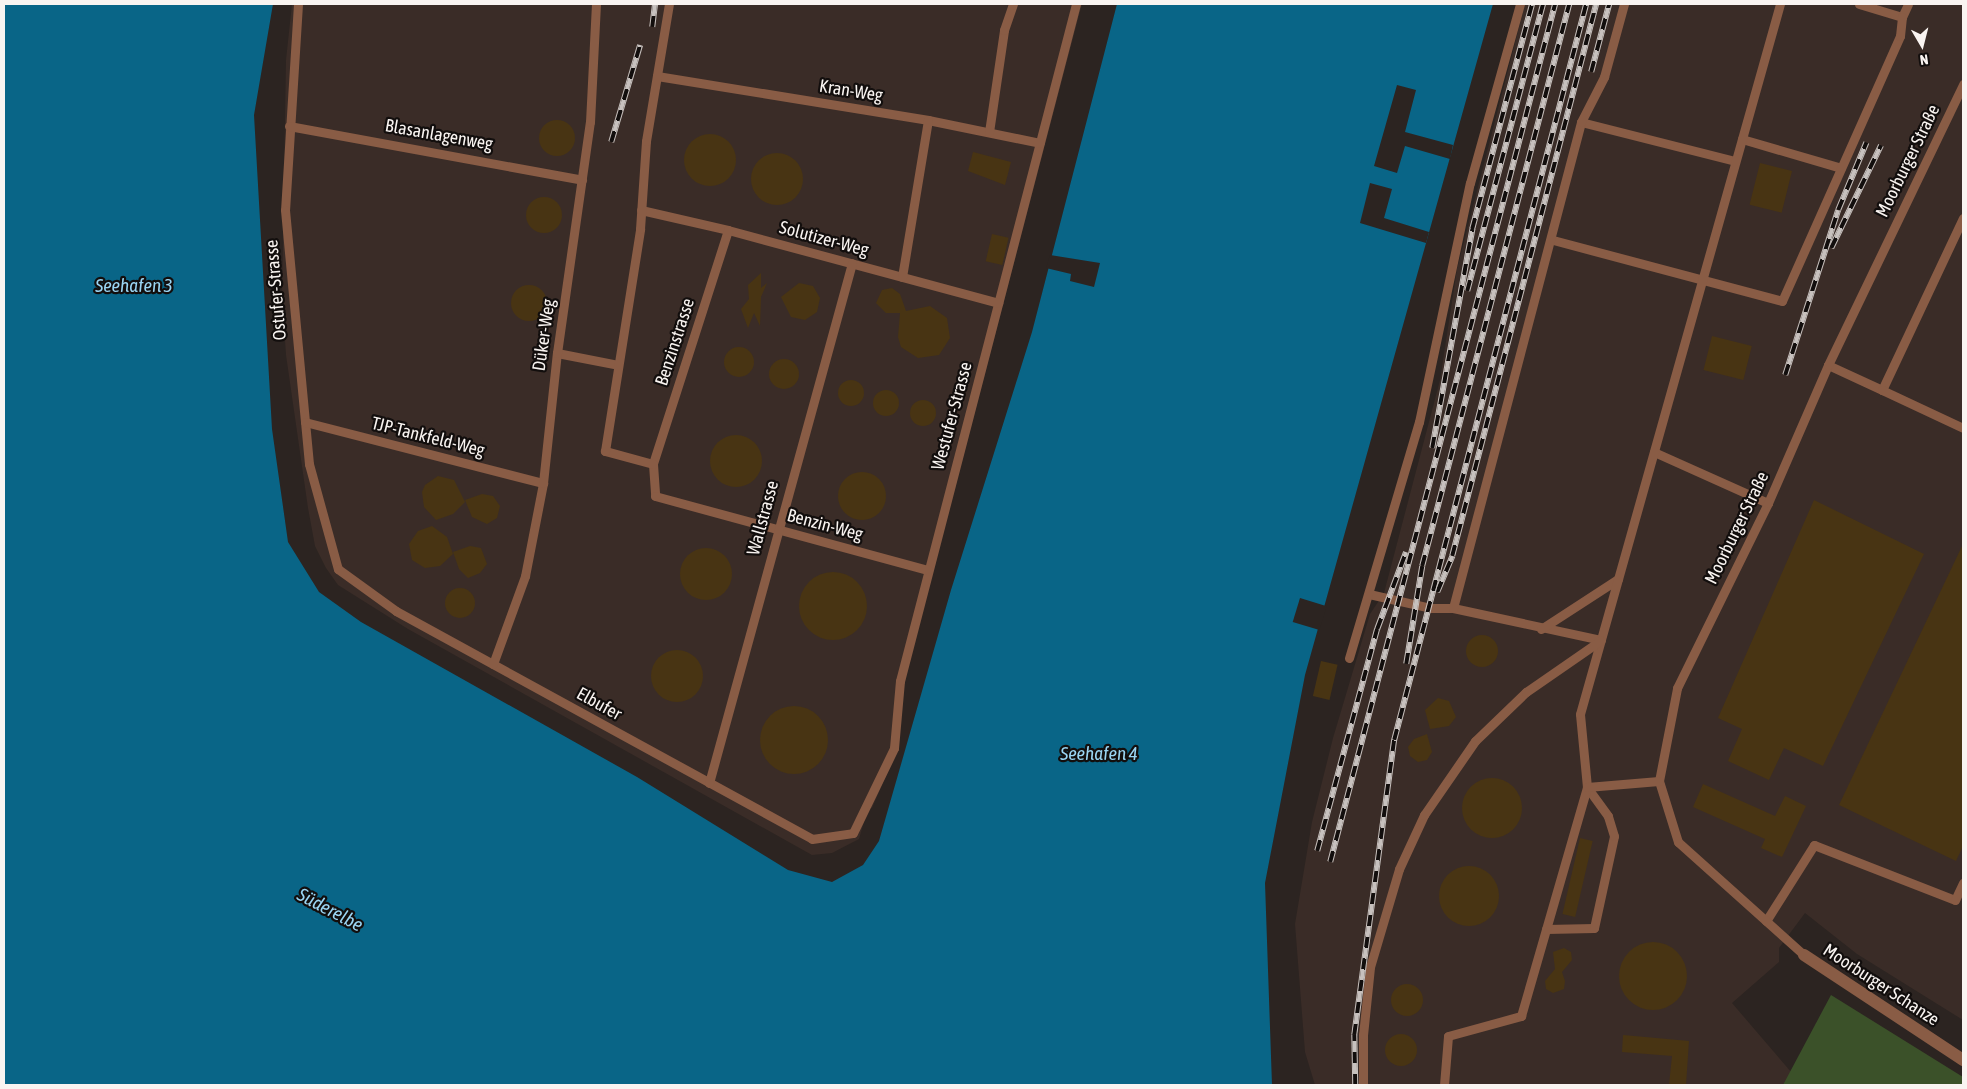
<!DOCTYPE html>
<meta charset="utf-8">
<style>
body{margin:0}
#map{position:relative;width:1967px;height:1089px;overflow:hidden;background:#2c2421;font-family:"Asap Condensed",sans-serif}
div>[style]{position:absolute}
.built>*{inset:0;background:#3a2c27}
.green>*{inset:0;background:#3b5129}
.water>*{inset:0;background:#096587}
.pier>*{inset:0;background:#2c2421;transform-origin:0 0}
.building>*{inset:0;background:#483413;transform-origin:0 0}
.round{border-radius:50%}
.service>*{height:9px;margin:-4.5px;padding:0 4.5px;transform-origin:4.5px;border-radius:4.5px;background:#895c45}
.minor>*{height:12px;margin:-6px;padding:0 6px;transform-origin:6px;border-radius:6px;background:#895c45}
.rail>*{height:5.5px;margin-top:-2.75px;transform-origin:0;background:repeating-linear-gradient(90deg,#120e0d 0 11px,#c7c1be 0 22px);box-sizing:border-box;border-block:1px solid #c7c1be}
span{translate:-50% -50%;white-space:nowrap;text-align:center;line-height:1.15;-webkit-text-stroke:4.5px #120e0d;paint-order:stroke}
.street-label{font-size:18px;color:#f9f4f1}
.water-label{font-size:19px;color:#9ad5f3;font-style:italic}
.frame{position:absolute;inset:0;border:5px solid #f9f4f1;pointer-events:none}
.north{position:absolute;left:1897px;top:20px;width:50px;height:50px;-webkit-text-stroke:4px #120e0d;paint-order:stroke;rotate:172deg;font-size:14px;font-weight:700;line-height:20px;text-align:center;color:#f9f4f1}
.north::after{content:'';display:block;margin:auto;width:18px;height:22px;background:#f9f4f1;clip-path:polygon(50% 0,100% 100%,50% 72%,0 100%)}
</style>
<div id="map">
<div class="built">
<i style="clip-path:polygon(292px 4px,1082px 4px,907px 671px,890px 767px,872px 808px,868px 808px,859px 839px,832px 853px,812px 855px,408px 629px,338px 585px,326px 568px,315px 546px,308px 508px,286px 355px,282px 297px,286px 60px)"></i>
<i style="clip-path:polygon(1525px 4px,1963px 4px,1963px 1020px,1857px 954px,1805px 913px,1779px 948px,1779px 962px,1732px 1003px,1797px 1079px,1794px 1085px,1315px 1085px,1305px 1052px,1295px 924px,1312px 822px,1333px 738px,1370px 614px,1384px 593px,1440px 380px,1457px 269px)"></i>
</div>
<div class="green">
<i style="clip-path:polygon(1831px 995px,1963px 1077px,1963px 1085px,1783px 1085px)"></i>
</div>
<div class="water">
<i style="clip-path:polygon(4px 4px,273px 4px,254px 115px,272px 429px,288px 542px,319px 592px,361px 622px,637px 777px,788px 870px,832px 882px,863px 865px,879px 841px,951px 590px,1032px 332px,1117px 4px,1493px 4px,1305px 675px,1265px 883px,1272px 1085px,4px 1085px)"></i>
</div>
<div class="pier">
<i style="clip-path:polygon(1397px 85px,1416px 90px,1405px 132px,1453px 145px,1450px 159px,1405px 146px,1397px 173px,1374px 166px)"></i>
<i style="clip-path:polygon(1370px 183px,1392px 189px,1384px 218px,1429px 232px,1426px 243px,1360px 223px)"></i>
<i style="clip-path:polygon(1050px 255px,1100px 263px,1094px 287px,1070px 281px,1071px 274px,1046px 268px)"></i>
<i style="left:1300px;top:598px;width:28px;height:25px;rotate:17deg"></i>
</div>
<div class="building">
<i class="round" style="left:539px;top:120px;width:36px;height:36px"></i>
<i class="round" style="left:684px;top:134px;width:52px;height:52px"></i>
<i style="clip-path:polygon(973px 152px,1011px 162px,1005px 185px,968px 171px)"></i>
<i class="round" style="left:751px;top:153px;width:52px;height:52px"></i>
<i style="left:1760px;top:163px;width:33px;height:43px;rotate:14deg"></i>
<i class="round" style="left:526px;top:197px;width:36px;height:36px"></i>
<i style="left:992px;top:234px;width:17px;height:28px;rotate:13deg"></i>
<i style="clip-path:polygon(761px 273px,761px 288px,767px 283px,761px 297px,760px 326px,754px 313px,748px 328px,741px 309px,749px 299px,748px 285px)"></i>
<i style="clip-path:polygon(799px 283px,813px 286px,820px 298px,817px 312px,805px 320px,791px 317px,781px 297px)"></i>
<i class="round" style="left:511px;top:285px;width:36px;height:36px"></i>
<i style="clip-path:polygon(892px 288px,900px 294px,906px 311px,930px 306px,947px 318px,950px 338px,939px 355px,918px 358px,901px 347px,898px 337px,900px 313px,886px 313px,876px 303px,882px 290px)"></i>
<i style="left:1712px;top:336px;width:41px;height:35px;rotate:14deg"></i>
<i class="round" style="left:724px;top:347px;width:30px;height:30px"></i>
<i class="round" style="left:769px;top:359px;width:30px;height:30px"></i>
<i class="round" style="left:838px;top:380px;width:26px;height:26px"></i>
<i class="round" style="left:873px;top:390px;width:26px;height:26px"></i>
<i class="round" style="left:910px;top:400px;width:26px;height:26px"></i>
<i class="round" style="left:710px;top:435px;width:52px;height:52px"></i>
<i class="round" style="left:838px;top:472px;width:48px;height:48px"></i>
<i style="clip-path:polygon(438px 476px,454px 480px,465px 502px,453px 514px,436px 520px,424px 507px,422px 492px,425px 485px)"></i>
<i style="clip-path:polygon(482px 494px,493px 496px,500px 506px,497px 518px,487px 524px,472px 517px,465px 500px)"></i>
<i style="clip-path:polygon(1814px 500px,1924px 554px,1823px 766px,1784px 748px,1769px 780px,1728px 761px,1742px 729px,1718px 718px)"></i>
<i style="clip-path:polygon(432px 526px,447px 537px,453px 554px,440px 566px,425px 568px,412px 560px,409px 544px,418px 531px)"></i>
<i style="clip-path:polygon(1963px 544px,1963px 846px,1956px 861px,1839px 805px)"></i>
<i style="clip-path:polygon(470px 546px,481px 548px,487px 564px,480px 573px,468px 578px,459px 569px,453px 552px)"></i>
<i class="round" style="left:680px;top:548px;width:52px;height:52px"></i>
<i class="round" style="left:799px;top:572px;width:68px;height:68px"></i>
<i class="round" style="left:445px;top:588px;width:30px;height:30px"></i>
<i class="round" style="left:1466px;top:635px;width:32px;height:32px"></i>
<i class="round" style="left:651px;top:650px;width:52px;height:52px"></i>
<i style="left:1321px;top:661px;width:17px;height:36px;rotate:13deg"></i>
<i style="clip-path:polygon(1438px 698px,1449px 701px,1456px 717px,1449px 726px,1430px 729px,1425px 710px)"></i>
<i class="round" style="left:760px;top:706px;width:68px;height:68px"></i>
<i style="clip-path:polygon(1427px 734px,1432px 752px,1427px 760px,1418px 762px,1410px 756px,1408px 747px,1414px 739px)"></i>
<i class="round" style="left:1462px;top:778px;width:60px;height:60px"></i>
<i style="clip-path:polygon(1703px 784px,1775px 816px,1785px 796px,1806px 806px,1782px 857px,1761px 848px,1765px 839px,1693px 807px)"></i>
<i style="left:1580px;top:838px;width:13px;height:78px;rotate:13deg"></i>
<i class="round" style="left:1439px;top:866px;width:60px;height:60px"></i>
<i class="round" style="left:1619px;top:942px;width:68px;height:68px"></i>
<i style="clip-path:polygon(1564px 948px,1571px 952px,1572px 960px,1562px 972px,1565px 981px,1564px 989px,1553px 993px,1546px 989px,1545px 981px,1555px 969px,1553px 952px)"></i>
<i class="round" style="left:1391px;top:984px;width:32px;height:32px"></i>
<i class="round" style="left:1385px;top:1034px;width:32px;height:32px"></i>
<i style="clip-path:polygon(1623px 1035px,1689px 1041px,1686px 1085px,1669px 1085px,1672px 1056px,1622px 1052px)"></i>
</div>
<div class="service">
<i style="left:298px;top:4px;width:206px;rotate:93.6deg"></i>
<i style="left:285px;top:210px;width:255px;rotate:84.6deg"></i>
<i style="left:309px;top:464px;width:109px;rotate:74.6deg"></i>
<i style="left:338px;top:569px;width:72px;rotate:35.9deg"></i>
<i style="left:396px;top:611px;width:474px;rotate:28.7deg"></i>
<i style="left:812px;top:839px;width:41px;rotate:-8.3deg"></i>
<i style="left:853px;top:833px;width:94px;rotate:-64.2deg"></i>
<i style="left:894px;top:748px;width:67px;rotate:-84.9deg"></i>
<i style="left:900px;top:681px;width:700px;rotate:-75.43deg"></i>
<i style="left:1859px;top:4px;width:45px;rotate:16.8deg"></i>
<i style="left:1902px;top:17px;width:14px;rotate:-65deg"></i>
<i style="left:657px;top:76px;width:275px;rotate:9.2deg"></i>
<i style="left:928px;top:120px;width:114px;rotate:11.6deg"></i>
<i style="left:1581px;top:122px;width:159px;rotate:14.2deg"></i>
<i style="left:289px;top:126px;width:298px;rotate:10.4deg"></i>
<i style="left:989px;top:132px;width:103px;rotate:-81.6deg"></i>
<i style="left:1004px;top:30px;width:28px;rotate:-71deg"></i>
<i style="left:1742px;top:139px;width:103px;rotate:16.3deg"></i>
<i style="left:641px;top:210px;width:89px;rotate:12.9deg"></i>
<i style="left:728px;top:230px;width:280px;rotate:15.1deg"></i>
<i style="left:728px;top:230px;width:246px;rotate:107.8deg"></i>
<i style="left:653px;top:464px;width:32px;rotate:86deg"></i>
<i style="left:655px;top:496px;width:283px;rotate:15.2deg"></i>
<i style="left:1553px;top:240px;width:237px;rotate:14.9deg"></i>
<i style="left:1782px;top:301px;width:290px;rotate:-66deg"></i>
<i style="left:1900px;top:36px;width:19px;rotate:-84deg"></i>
<i style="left:902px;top:277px;width:159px;rotate:-80.6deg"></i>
<i style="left:557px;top:353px;width:62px;rotate:11.1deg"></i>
<i style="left:1828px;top:365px;width:60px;rotate:24.8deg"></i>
<i style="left:1882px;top:390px;width:190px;rotate:-64.8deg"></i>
<i style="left:1882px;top:390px;width:89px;rotate:25.1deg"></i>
<i style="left:305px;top:422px;width:246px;rotate:14.4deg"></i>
<i style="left:1654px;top:452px;width:125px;rotate:24.1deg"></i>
<i style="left:653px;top:464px;width:50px;rotate:-164.8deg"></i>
<i style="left:605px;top:451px;width:225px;rotate:-81deg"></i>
<i style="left:640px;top:229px;width:88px;rotate:-86.1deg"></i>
<i style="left:646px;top:141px;width:139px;rotate:-80.5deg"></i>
<i style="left:1369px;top:594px;width:64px;rotate:12.7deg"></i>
<i style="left:1431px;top:608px;width:22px"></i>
<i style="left:1453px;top:608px;width:151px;rotate:12.2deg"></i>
<i style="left:1453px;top:608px;width:503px;rotate:-75.24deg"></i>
<i style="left:1581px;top:122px;width:51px;rotate:-62.9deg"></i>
<i style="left:1604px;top:77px;width:76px;rotate:-74.7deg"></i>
<i style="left:1541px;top:629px;width:92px;rotate:-33deg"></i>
<i style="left:1349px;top:658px;width:246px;rotate:-73.5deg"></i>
<i style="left:1419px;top:422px;width:244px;rotate:-78deg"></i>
<i style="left:1470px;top:183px;width:186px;rotate:-74.4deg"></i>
<i style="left:493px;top:664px;width:94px;rotate:-70deg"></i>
<i style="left:525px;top:576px;width:95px;rotate:-79deg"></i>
<i style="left:543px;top:483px;width:131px;rotate:-83.9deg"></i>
<i style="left:557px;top:353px;width:233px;rotate:-81.9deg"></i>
<i style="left:590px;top:122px;width:118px;rotate:-87.1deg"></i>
<i style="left:709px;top:783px;width:539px;rotate:-74.62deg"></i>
<i style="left:1766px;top:921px;width:90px;rotate:-57.7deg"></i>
<i style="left:1814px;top:845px;width:151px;rotate:21.3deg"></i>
<i style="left:1955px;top:900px;width:19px;rotate:-65deg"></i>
<i style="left:1546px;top:929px;width:48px;rotate:-1.2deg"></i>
<i style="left:1594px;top:928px;width:94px;rotate:-77.7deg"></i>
<i style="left:1614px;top:836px;width:21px;rotate:-107deg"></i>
<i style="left:1608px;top:816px;width:36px;rotate:-126deg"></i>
<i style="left:1587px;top:787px;width:73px;rotate:-95.5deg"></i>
<i style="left:1580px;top:714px;width:738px;rotate:-74.27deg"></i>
<i style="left:1804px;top:955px;width:169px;rotate:-138.1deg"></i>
<i style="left:1678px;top:842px;width:64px;rotate:-107.3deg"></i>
<i style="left:1659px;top:781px;width:95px;rotate:-79deg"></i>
<i style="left:1677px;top:688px;width:206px;rotate:-63.8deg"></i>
<i style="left:1768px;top:503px;width:150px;rotate:-66.5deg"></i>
<i style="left:1828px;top:365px;width:312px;rotate:-64.3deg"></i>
<i style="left:1363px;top:1085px;width:50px;rotate:-90deg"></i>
<i style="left:1363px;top:1035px;width:68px;rotate:-84.1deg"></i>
<i style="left:1370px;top:967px;width:102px;rotate:-73.5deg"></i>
<i style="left:1399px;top:869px;width:60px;rotate:-65.2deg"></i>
<i style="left:1424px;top:815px;width:90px;rotate:-55.4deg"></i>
<i style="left:1475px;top:741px;width:71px;rotate:-43.9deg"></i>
<i style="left:1526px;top:692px;width:91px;rotate:-34.7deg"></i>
<i style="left:1444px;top:1085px;width:49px;rotate:-85.3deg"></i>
<i style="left:1448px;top:1036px;width:76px;rotate:-15.3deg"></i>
<i style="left:1521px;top:1016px;width:238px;rotate:-73.9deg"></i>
<i style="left:1587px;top:787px;width:72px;rotate:-4.8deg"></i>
</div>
<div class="minor">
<i style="left:1804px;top:955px;width:191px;rotate:33.4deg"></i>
</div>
<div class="rail">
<i style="left:652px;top:27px;width:23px;rotate:-83deg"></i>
<i style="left:1591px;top:72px;width:70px;rotate:-75.2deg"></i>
<i style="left:611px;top:142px;width:101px;rotate:-73.4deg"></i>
<i style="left:1831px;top:248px;width:114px;rotate:-64.1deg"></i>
<i style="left:1467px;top:291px;width:297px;rotate:-75.2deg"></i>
<i style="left:1785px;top:375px;width:173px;rotate:-72.2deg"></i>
<i style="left:1838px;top:210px;width:73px;rotate:-67.3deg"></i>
<i style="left:1432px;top:448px;width:223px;rotate:-79.6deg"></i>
<i style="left:1472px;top:229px;width:233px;rotate:-75.1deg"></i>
<i style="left:1437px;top:592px;width:39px;rotate:-67deg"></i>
<i style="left:1452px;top:556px;width:570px;rotate:-75.38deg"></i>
<i style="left:1406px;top:664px;width:99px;rotate:-80.7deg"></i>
<i style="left:1422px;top:566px;width:581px;rotate:-75.34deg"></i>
<i style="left:1317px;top:851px;width:230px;rotate:-74.9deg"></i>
<i style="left:1377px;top:629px;width:82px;rotate:-69.4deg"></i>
<i style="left:1330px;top:862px;width:887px;rotate:-75.31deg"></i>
<i style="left:1355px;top:1085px;width:50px;rotate:-91.1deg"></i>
<i style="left:1354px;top:1035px;width:298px;rotate:-82.3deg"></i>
<i style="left:1394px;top:740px;width:761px;rotate:-75.38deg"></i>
</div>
<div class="street-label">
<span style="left:851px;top:91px;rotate:9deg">Kran-Weg</span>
<span style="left:439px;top:135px;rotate:10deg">Blasanlagenweg</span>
<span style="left:1908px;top:161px;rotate:-64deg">Moorburger Straße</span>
<span style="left:824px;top:239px;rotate:15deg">Solutizer-Weg</span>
<span style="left:276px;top:290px;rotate:-95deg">Ostufer-Strasse</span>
<span style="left:544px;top:335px;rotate:-82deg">Düker-Weg</span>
<span style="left:675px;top:342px;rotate:-72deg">Benzinstrasse</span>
<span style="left:952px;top:416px;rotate:-75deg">Westufer-Strasse</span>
<span style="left:428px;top:437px;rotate:14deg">TJP-Tankfeld-Weg</span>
<span style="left:763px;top:518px;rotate:-75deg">Wallstrasse</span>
<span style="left:825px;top:525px;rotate:15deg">Benzin-Weg</span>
<span style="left:1737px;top:528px;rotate:-64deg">Moorburger Straße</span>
<span style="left:599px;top:704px;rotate:29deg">Elbufer</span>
<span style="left:1881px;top:985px;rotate:33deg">Moorburger Schanze</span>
</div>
<div class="water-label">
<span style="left:134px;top:286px">Seehafen 3</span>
<span style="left:1099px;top:754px">Seehafen 4</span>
<span style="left:330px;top:910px;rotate:28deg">Süderelbe</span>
</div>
<div class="frame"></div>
<div class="north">N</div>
</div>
